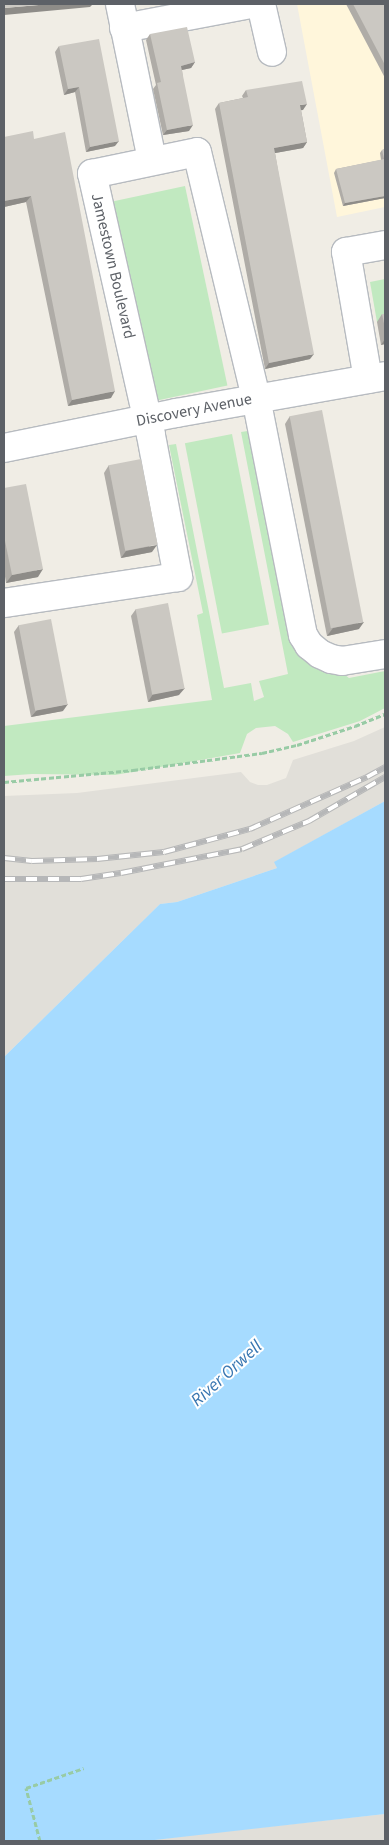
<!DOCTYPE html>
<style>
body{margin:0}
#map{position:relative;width:389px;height:1845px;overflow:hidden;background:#f0ede5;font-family:"Source Sans 3",sans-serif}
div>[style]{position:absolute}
.commercial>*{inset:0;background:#fff6db}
.industrial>*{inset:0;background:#e1dfd9}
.green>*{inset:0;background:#c1e9c0;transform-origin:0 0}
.water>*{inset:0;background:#a6dbff}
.path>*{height:3px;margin-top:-1.5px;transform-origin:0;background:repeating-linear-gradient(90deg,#98cba5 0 5px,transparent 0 7.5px)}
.roads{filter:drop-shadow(1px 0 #b7bbc0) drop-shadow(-1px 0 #b7bbc0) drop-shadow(0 1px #b7bbc0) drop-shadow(0 -1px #b7bbc0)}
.minor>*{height:28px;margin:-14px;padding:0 14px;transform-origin:14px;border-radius:14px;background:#fff}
.rail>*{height:5.5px;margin-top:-2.75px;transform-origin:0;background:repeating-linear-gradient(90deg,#fff 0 11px,#b6b7b8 0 22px);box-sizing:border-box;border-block:1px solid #b6b7b8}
.wall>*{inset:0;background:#afaca7}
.shaded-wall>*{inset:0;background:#8e8c88}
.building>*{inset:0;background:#cbc8c2;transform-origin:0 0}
span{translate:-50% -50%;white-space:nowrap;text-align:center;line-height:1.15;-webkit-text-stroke:4px #fff;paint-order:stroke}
.street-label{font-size:16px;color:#5d6167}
.water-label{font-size:18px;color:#3876b1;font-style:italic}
.frame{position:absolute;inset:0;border:5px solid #5d6167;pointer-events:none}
</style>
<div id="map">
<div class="commercial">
<i style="clip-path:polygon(297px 4px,385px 4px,385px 207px,337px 217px)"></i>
</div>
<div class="industrial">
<i style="clip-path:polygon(385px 727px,385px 801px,275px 862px,277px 868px,177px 902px,160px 904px,4px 1057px,4px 796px,77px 793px,241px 772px,250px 782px,258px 785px,267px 785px,286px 778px,293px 760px,354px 741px)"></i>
<i style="clip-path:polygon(385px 1814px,385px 1841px,145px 1841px,200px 1834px)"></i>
</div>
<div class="green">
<i style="left:185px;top:186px;width:204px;height:73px;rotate:78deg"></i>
<i style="clip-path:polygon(385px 279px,385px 321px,377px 322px,370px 282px)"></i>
<i style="clip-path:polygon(254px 430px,293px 636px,349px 678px,385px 671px,385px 708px,360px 721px,293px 742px,288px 734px,275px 726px,256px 728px,247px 734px,240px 753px,115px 775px,32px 774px,4px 776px,4px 726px,212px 700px,197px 615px,203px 613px,169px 445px,176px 444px,224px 688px,251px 683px,254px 701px,264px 697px,259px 681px,288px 674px,241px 432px)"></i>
<i style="left:232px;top:434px;width:194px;height:48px;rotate:79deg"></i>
</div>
<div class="water">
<i style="clip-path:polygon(385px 801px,385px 1814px,146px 1841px,4px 1841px,4px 1057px,160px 904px,177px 902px,277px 868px,274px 862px)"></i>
</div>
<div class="path">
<i style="left:4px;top:782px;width:130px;rotate:-5.3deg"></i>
<i style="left:133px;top:770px;width:130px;rotate:-7.5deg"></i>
<i style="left:262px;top:753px;width:36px;rotate:-13deg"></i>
<i style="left:297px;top:745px;width:61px;rotate:-18.1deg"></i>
<i style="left:355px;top:726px;width:32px;rotate:-22deg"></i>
<i style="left:40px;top:1841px;width:55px;rotate:-104.8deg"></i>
<i style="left:26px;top:1788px;width:61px;rotate:-19deg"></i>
</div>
<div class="roads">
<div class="minor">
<i style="left:120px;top:4px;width:159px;rotate:78.4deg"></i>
<i style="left:261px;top:4px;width:49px;rotate:77.1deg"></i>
<i style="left:124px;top:28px;width:129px;rotate:-10.7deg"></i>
<i style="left:368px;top:379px;width:129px;rotate:-99.8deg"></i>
<i style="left:346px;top:252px;width:40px;rotate:-10deg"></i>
<i style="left:4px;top:448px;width:176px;rotate:-11.5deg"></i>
<i style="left:176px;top:413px;width:212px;rotate:-10deg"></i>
<i style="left:4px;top:603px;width:176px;rotate:-8.5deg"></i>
<i style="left:178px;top:577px;width:145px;rotate:-100.8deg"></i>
<i style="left:151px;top:435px;width:268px;rotate:-102.7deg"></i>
<i style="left:92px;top:174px;width:107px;rotate:-11.8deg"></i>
<i style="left:197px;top:152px;width:253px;rotate:76.5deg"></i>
<i style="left:256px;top:398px;width:242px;rotate:78.8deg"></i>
<i style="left:303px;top:635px;width:12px;rotate:59deg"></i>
<i style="left:309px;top:645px;width:14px;rotate:39deg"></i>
<i style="left:320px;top:654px;width:12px;rotate:24deg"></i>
<i style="left:331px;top:659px;width:11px;rotate:10deg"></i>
<i style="left:342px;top:661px;width:44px;rotate:-9.2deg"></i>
</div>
</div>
<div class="rail">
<i style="left:4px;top:858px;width:28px;rotate:6deg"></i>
<i style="left:32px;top:861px;width:65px;rotate:-1.8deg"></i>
<i style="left:97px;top:859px;width:67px;rotate:-6deg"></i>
<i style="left:164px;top:852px;width:89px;rotate:-15deg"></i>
<i style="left:250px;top:829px;width:128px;rotate:-24deg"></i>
<i style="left:367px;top:777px;width:21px;rotate:-29deg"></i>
<i style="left:4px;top:879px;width:77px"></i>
<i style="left:81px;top:879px;width:40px;rotate:-8.5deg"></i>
<i style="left:121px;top:873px;width:123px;rotate:-11.2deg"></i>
<i style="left:242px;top:849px;width:73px;rotate:-22.7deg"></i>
<i style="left:309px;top:821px;width:88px;rotate:-30.1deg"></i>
</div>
<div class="wall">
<i style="clip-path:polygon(346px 4px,385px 4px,385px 78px)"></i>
<i style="clip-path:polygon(150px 34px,195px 62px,191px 68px,182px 70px,189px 131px,163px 135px,153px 89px,156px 85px,146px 40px)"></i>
<i style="clip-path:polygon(59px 46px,115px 146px,86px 152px,75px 92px,64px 95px,55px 52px)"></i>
<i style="clip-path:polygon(246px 90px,303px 110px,301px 110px,307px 142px,303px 148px,275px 153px,310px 359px,265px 369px,215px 109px,219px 103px,243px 98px,242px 96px)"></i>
<i style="clip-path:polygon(4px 137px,34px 139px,111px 398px,68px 406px,26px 202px,4px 207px)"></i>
<i style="clip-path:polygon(385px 149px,385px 198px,343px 206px,334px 173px,336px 169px,381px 160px,380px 153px,382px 150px)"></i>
<i style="clip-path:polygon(382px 314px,385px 314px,385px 344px,381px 345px,377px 322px)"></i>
<i style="clip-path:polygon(290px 416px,359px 629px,327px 636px,285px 424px)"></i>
<i style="clip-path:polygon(109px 465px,152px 552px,121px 558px,104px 473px)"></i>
<i style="clip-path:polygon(4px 488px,38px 577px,6px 583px,4px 570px)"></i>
<i style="clip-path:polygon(136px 609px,179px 695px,148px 702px,131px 616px)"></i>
<i style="clip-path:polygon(19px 625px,63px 711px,31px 717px,14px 632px)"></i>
</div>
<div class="shaded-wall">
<i style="clip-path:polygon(50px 4px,93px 4px,90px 7px,4px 15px,4px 8px)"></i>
<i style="clip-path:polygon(195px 62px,191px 68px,177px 71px,181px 66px)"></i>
<i style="clip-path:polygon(79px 87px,75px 92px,64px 95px,68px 89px)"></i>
<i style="clip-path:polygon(307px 104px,303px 110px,296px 111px,300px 105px)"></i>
<i style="clip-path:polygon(193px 125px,189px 131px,163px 135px,167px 130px)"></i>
<i style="clip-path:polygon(119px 141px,115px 146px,86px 152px,90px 147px)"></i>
<i style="clip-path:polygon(307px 142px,303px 148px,270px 154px,274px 148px)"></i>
<i style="clip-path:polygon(31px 196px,26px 202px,4px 207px,4px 201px)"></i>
<i style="clip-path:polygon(385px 196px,385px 198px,343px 206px,345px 203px)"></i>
<i style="clip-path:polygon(385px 339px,385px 344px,381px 345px)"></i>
<i style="clip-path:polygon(314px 354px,310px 359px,265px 369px,269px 363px)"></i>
<i style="clip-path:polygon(115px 391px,111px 398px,68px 406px,72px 400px)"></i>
<i style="clip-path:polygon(157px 545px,152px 552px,121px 558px,126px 551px)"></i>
<i style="clip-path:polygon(43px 569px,38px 577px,6px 583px,12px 575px)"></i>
<i style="clip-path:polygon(364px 622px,359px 629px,327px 636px,333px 628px)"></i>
<i style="clip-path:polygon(185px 688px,179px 695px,148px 702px,153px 694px)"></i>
<i style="clip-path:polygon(68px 704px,63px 711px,31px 717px,37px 710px)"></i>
</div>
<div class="building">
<i style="clip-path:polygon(4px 4px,50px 4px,4px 8px)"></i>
<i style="clip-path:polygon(353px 4px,385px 4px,385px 65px)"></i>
<i style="clip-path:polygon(187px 27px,195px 62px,181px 66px,193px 125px,167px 130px,157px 83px,161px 82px,150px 34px)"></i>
<i style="clip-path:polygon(99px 39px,119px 141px,90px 147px,79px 87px,68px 89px,59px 46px)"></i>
<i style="clip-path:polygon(302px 81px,307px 104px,300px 105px,307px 142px,274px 148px,314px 354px,269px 363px,219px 103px,248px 97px,246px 90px)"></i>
<i style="clip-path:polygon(33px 131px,34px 139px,65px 132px,115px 391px,72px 400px,31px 196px,4px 201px,4px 137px)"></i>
<i style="clip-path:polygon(385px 149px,385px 196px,345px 203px,336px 169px,384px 159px,382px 150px)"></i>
<i style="clip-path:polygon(382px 314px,385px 314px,385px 328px)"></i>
<i style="left:322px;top:410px;width:216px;height:33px;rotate:79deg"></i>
<i style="left:141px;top:459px;width:87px;height:33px;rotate:79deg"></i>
<i style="clip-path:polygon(26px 484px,43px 569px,12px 575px,4px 536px,4px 488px)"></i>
<i style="left:168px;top:603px;width:87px;height:33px;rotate:79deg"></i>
<i style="left:51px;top:619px;width:87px;height:33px;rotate:79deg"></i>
</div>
<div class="street-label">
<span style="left:113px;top:266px;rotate:77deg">Jamestown Boulevard</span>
<span style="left:194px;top:410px;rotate:-11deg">Discovery Avenue</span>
</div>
<div class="water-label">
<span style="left:227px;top:1374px;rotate:-42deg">River Orwell</span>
</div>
<div class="frame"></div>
</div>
